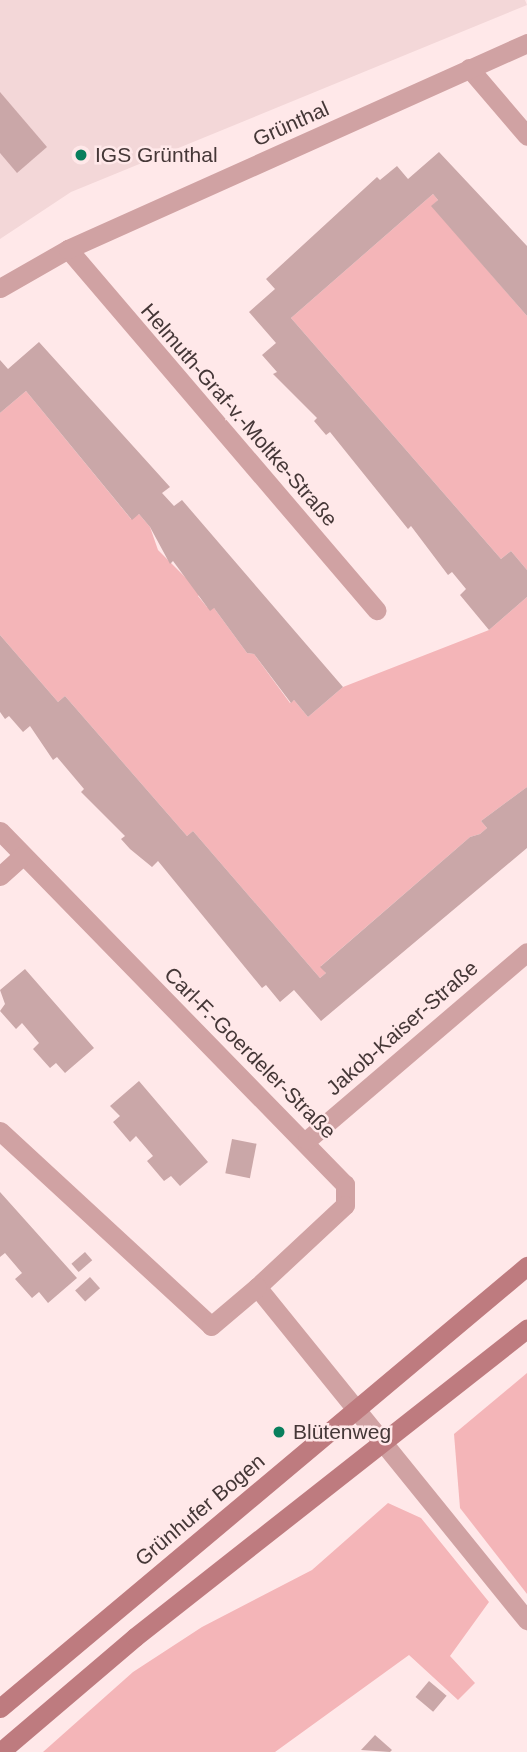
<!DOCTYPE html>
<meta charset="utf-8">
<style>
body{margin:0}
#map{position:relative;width:527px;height:1752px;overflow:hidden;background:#ffe8e9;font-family:Arial,sans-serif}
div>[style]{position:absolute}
.built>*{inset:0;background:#f3d7d8}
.green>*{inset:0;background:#f4b5b8}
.building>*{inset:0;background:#caa7a8;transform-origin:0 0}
.minor>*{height:19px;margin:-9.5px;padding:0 9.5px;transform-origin:9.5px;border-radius:9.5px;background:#d0a2a3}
.secondary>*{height:19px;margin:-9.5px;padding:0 9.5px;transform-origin:9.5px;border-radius:9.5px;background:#be7b7f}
.dots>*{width:19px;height:19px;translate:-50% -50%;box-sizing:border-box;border:4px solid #ffe8e9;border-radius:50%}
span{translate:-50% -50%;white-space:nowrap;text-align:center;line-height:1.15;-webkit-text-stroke:5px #ffe8e9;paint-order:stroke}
.street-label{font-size:21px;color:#453737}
.poi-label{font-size:21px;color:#453737}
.left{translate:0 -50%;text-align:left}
</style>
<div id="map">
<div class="built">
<i style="clip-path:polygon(0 0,525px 0,527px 5px,71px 192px,0 239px)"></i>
</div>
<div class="green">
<i style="clip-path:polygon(433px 194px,438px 200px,432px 206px,527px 316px,527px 570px,511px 551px,501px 559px,291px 318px)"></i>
<i style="clip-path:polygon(26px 391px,131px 519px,139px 514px,150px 527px,158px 550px,201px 593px,198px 596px,207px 607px,214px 608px,247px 653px,254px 654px,290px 703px,294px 700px,308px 717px,343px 687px,489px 630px,527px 597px,527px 787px,481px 821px,487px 828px,480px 834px,470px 837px,321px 966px,326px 973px,320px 978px,193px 831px,187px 836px,65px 696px,58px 702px,0 635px,0 413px)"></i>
<i style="clip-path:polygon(527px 1373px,527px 1594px,460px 1508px,454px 1434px)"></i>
<i style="clip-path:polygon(388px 1503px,421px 1518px,489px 1602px,450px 1656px,475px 1683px,458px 1700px,409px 1655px,275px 1752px,43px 1752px,133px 1672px,202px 1627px,312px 1570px)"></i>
</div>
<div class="building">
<i style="clip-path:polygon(0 92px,47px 147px,17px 173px,0 153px)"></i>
<i style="clip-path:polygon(439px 152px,527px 246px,527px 316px,431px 206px,438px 200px,433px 194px,291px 318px,501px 559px,511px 551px,527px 570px,527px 597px,489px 630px,460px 595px,466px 589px,452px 572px,448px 575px,411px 526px,408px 529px,330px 432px,326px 435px,314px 421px,317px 418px,273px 374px,277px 372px,262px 355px,276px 343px,249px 312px,275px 289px,266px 279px,377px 177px,380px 180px,397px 166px,408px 179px)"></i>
<i style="clip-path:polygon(39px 342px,170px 487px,162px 493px,174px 506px,182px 500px,343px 687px,308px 717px,294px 700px,291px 703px,254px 654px,247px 653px,214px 608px,210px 611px,173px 561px,170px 564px,150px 527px,139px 514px,132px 520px,26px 391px,0 413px,0 360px,8px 369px)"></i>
<i style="clip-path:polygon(0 635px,58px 702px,65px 696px,187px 836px,193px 831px,320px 978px,326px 973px,320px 967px,470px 837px,480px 834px,487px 828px,481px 821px,527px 787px,527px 848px,321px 1021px,294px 990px,280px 1002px,266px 985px,262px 988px,158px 861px,152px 867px,130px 849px,121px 839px,125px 836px,81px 792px,84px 789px,57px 757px,53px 760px,30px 726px,23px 732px,9px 716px,5px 719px,0 712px)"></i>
<i style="clip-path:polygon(25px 969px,94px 1048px,65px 1073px,56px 1063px,50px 1068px,33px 1049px,39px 1043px,22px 1023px,16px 1029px,0 1011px,5px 1004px,0 990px)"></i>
<i style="clip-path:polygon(139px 1081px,208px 1162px,180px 1186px,171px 1176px,164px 1181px,147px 1161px,153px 1156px,136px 1136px,130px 1142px,113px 1122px,120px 1116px,110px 1106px)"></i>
<i style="left:232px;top:1139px;width:25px;height:35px;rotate:11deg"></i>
<i style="clip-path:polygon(0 1192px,77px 1278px,48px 1303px,39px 1292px,32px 1298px,15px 1279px,22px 1273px,5px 1253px,0 1257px)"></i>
<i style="left:85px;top:1252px;width:11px;height:18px;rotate:49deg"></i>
<i style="left:90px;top:1277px;width:15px;height:20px;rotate:48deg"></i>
<i style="left:429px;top:1681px;width:23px;height:21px;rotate:40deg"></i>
<i style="clip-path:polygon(375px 1735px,392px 1750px,390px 1752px,361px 1750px)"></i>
</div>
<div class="minor">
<i style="left:469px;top:68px;width:89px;rotate:49.5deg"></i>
<i style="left:68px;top:249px;width:475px;rotate:49.5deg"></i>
<i style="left:0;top:288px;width:78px;rotate:-29.8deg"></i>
<i style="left:68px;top:249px;width:503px;rotate:-24.17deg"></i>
<i style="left:0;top:831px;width:494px;rotate:45.7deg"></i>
<i style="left:345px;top:1184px;width:21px;rotate:90deg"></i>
<i style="left:345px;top:1205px;width:120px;rotate:137deg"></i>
<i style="left:257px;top:1287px;width:429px;rotate:51deg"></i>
<i style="left:0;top:876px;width:30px;rotate:-42deg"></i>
<i style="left:0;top:1131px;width:287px;rotate:42.7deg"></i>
<i style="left:211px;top:1326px;width:60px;rotate:-40.3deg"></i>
<i style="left:307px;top:1140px;width:289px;rotate:-40.5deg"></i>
</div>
<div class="secondary">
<i style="left:0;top:1708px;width:688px;rotate:-39.99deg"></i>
<i style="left:0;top:1752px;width:177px;rotate:-40.4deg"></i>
<i style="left:135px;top:1637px;width:499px;rotate:-38.2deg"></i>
</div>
<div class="dots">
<i style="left:81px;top:155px;background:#097f5d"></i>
<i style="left:279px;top:1432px;background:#097f5d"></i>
</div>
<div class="street-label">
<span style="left:291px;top:124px;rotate:-24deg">Grünthal</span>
<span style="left:239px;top:415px;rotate:49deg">Helmuth-Graf-v.-Moltke-Straße</span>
<span style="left:402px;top:1028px;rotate:-41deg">Jakob-Kaiser-Straße</span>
<span style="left:250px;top:1053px;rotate:45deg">Carl-F.-Goerdeler-Straße</span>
<span style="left:200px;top:1510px;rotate:-40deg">Grünhufer Bogen</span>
</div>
<div class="poi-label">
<span class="left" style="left:95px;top:155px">IGS Grünthal</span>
<span class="left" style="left:293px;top:1432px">Blütenweg</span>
</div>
</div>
